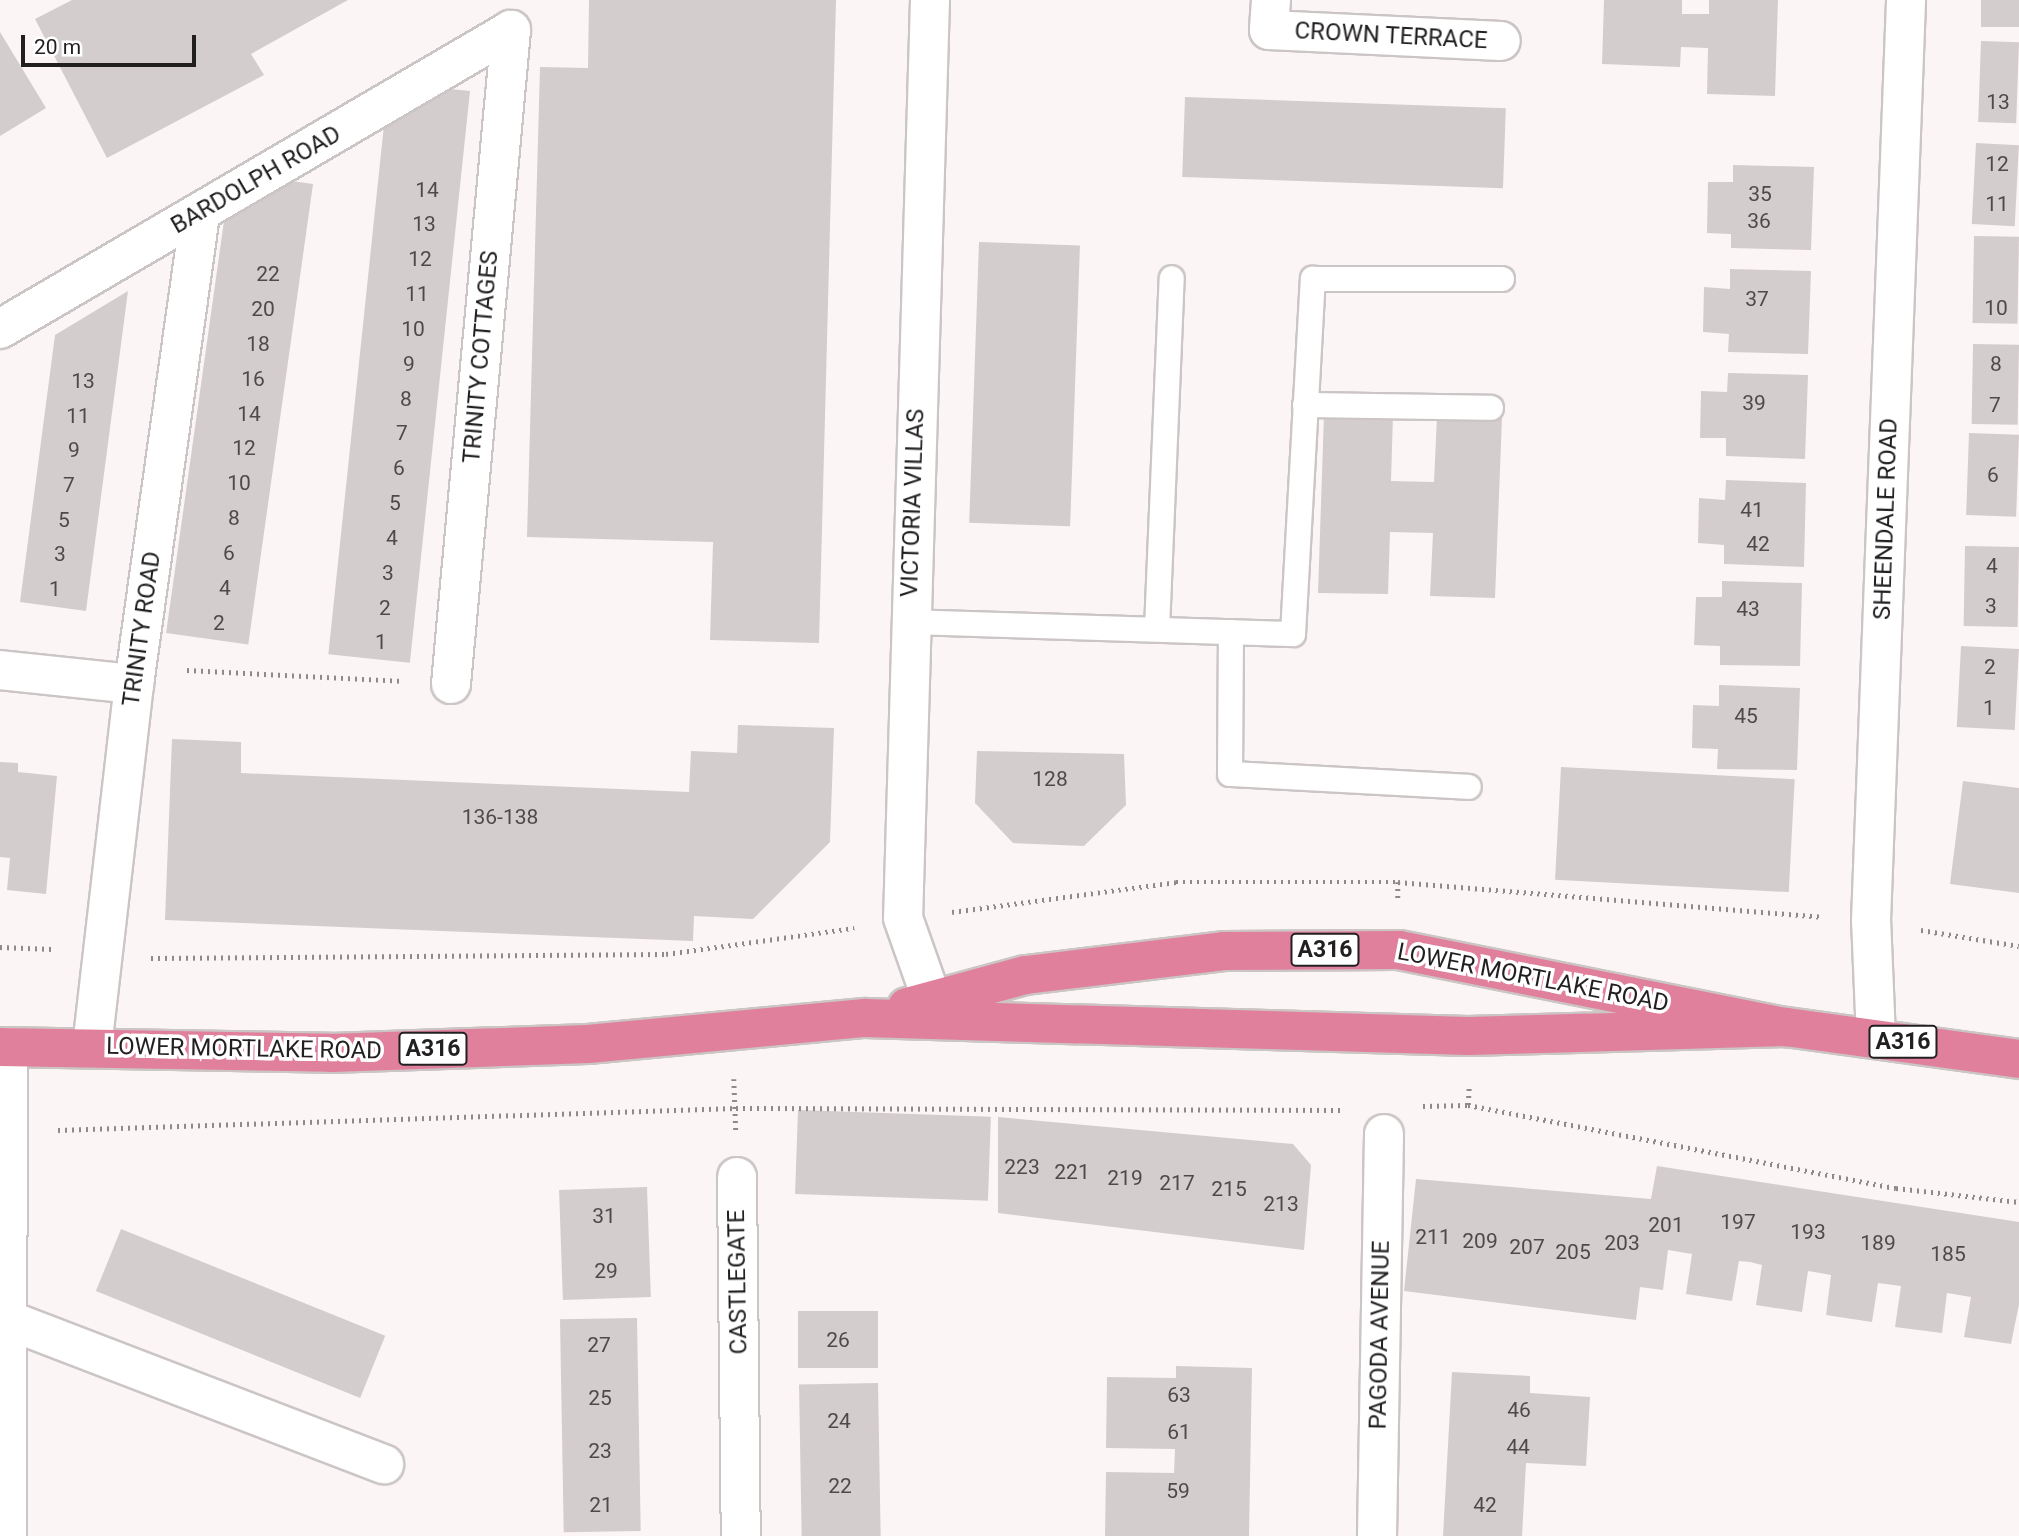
<!DOCTYPE html>
<style>
body{margin:0}
#map{position:relative;width:2019px;height:1536px;overflow:hidden;background:#fcf5f6;font-family:Roboto,sans-serif}
div>[style]{position:absolute}
.building>*{inset:0;background:#d4cdce;transform-origin:0 0}
.path>*{height:4.5px;margin-top:-2.25px;transform-origin:0;background:repeating-linear-gradient(90deg,#8e898a 0 2px,transparent 0 7px)}
.roads{filter:drop-shadow(2px 0 #ccc5c6) drop-shadow(-2px 0 #ccc5c6) drop-shadow(0 2px #ccc5c6) drop-shadow(0 -2px #ccc5c6)}
.service>*{height:24px;margin:-12px;padding:0 12px;transform-origin:12px;border-radius:12px;background:#fff}
.minor>*{height:38px;margin:-19px;padding:0 19px;transform-origin:19px;border-radius:19px;background:#fff}
.trunk>*{height:38px;margin:-19px;padding:0 19px;transform-origin:19px;border-radius:19px;background:#e0809c}
span{translate:-50% -50%;white-space:nowrap;text-align:center;line-height:1.15;-webkit-text-stroke:7px #fff;paint-order:stroke}
.number-label{font-size:21px;color:#4e4a4c}
.number-label span{-webkit-text-stroke-width:0}
.shield-label span{padding:2px 5px;background:#fff;border:2px solid;border-radius:5px;-webkit-text-stroke-width:0}
.shield-label{font-size:23px;color:#221f20;font-weight:700}
.street-label{font-size:24px;color:#221f20}
.scale{position:absolute;left:21px;top:35px;width:175px;height:32px;box-sizing:border-box;border:4px solid #221f20;border-top:0;padding-left:9px;font-size:21px;line-height:24px;white-space:nowrap;color:#221f20;-webkit-text-stroke:5px #fff;paint-order:stroke}
</style>
<div id="map">
<div class="building">
<i style="clip-path:polygon(72px 0,348px 0,251px 54px,264px 75px,107px 158px,35px 19px)"></i>
<i style="clip-path:polygon(589px 0,836px 0,819px 643px,710px 640px,713px 542px,527px 537px,540px 67px,588px 68px)"></i>
<i style="clip-path:polygon(1604px 0,1682px 0,1682px 14px,1709px 14px,1709px 0,1778px 0,1775px 96px,1707px 94px,1708px 48px,1681px 47px,1680px 67px,1602px 64px)"></i>
<i style="left:1981px;top:0;width:38px;height:27px"></i>
<i style="clip-path:polygon(0 32px,46px 108px,0 136px)"></i>
<i style="left:1981px;top:41px;width:38px;height:81px;rotate:2deg"></i>
<i style="left:470px;top:91px;width:575px;height:82px;rotate:96deg"></i>
<i style="left:1185px;top:97px;width:321px;height:80px;rotate:2deg"></i>
<i style="left:1976px;top:143px;width:43px;height:81px;rotate:3deg"></i>
<i style="clip-path:polygon(1733px 165px,1814px 167px,1811px 250px,1731px 248px,1731px 234px,1707px 233px,1708px 182px,1733px 182px)"></i>
<i style="left:313px;top:184px;width:465px;height:83px;rotate:98deg"></i>
<i style="left:1974px;top:236px;width:45px;height:87px;rotate:1deg"></i>
<i style="left:979px;top:242px;width:101px;height:281px;rotate:2deg"></i>
<i style="clip-path:polygon(1730px 269px,1811px 271px,1808px 354px,1728px 352px,1729px 334px,1703px 332px,1704px 287px,1730px 289px)"></i>
<i style="clip-path:polygon(128px 291px,86px 611px,20px 602px,55px 335px)"></i>
<i style="left:1973px;top:344px;width:46px;height:80px;rotate:1deg"></i>
<i style="clip-path:polygon(1728px 373px,1808px 375px,1805px 459px,1726px 456px,1726px 438px,1700px 438px,1701px 391px,1727px 392px)"></i>
<i style="clip-path:polygon(1324px 414px,1393px 415px,1391px 481px,1434px 482px,1437px 416px,1502px 418px,1495px 598px,1430px 596px,1433px 533px,1390px 532px,1388px 594px,1318px 593px)"></i>
<i style="left:1969px;top:433px;width:50px;height:82px;rotate:2deg"></i>
<i style="clip-path:polygon(1726px 480px,1806px 483px,1804px 567px,1724px 564px,1724px 545px,1698px 543px,1699px 498px,1725px 500px)"></i>
<i style="left:1965px;top:546px;width:54px;height:80px;rotate:1deg"></i>
<i style="clip-path:polygon(1722px 581px,1802px 583px,1800px 666px,1720px 665px,1720px 646px,1694px 645px,1696px 597px,1722px 597px)"></i>
<i style="left:1961px;top:646px;width:58px;height:81px;rotate:3deg"></i>
<i style="clip-path:polygon(1719px 685px,1800px 688px,1797px 770px,1717px 769px,1718px 749px,1692px 748px,1693px 705px,1719px 706px)"></i>
<i style="clip-path:polygon(738px 725px,834px 728px,830px 842px,753px 919px,694px 916px,693px 941px,165px 920px,172px 739px,241px 742px,241px 773px,689px 792px,691px 751px,737px 753px)"></i>
<i style="clip-path:polygon(977px 751px,1124px 754px,1126px 805px,1084px 846px,1013px 843px,975px 803px)"></i>
<i style="clip-path:polygon(0 762px,18px 763px,18px 772px,57px 776px,46px 894px,7px 890px,10px 858px,0 857px)"></i>
<i style="left:1561px;top:767px;width:234px;height:113px;rotate:3deg"></i>
<i style="clip-path:polygon(1963px 781px,2019px 788px,2019px 893px,1950px 884px)"></i>
<i style="left:798px;top:1110px;width:193px;height:84px;rotate:2deg"></i>
<i style="clip-path:polygon(998px 1117px,1293px 1144px,1311px 1165px,1304px 1250px,998px 1213px)"></i>
<i style="clip-path:polygon(1657px 1166px,2019px 1222px,2019px 1304px,2011px 1344px,1964px 1337px,1971px 1297px,1947px 1293px,1942px 1333px,1895px 1327px,1901px 1286px,1878px 1283px,1872px 1322px,1826px 1315px,1831px 1275px,1820px 1273px,1808px 1271px,1802px 1312px,1756px 1305px,1762px 1265px,1750px 1262px,1739px 1261px,1732px 1301px,1686px 1294px,1692px 1254px,1668px 1250px,1663px 1290px,1640px 1287px,1636px 1320px,1404px 1291px,1416px 1179px,1651px 1199px)"></i>
<i style="left:647px;top:1187px;width:110px;height:88px;rotate:88deg"></i>
<i style="left:121px;top:1229px;width:285px;height:67px;rotate:22deg"></i>
<i style="left:878px;top:1311px;width:57px;height:80px;rotate:90deg"></i>
<i style="left:637px;top:1318px;width:213px;height:77px;rotate:89deg"></i>
<i style="clip-path:polygon(1176px 1366px,1252px 1368px,1249px 1536px,1105px 1536px,1106px 1472px,1174px 1473px,1175px 1449px,1106px 1448px,1107px 1377px,1176px 1378px)"></i>
<i style="clip-path:polygon(1452px 1372px,1530px 1376px,1530px 1393px,1590px 1397px,1586px 1466px,1526px 1463px,1522px 1536px,1443px 1536px)"></i>
<i style="left:878px;top:1383px;width:153px;height:79px;rotate:89deg"></i>
</div>
<div class="path">
<i style="left:187px;top:670px;width:215px;rotate:2.9deg"></i>
<i style="left:1398px;top:882px;width:17px;rotate:90deg"></i>
<i style="left:952px;top:912px;width:226px;rotate:-7.6deg"></i>
<i style="left:1176px;top:882px;width:222px"></i>
<i style="left:1398px;top:882px;width:425px;rotate:4.7deg"></i>
<i style="left:1921px;top:930px;width:99px;rotate:9.3deg"></i>
<i style="left:0;top:947px;width:52px;rotate:2.2deg"></i>
<i style="left:151px;top:958px;width:515px;rotate:-0.45deg"></i>
<i style="left:666px;top:954px;width:190px;rotate:-7.9deg"></i>
<i style="left:734px;top:1079px;width:51px;rotate:87.8deg"></i>
<i style="left:1468px;top:1105px;width:436px;rotate:11deg"></i>
<i style="left:1896px;top:1188px;width:124px;rotate:6.5deg"></i>
<i style="left:1423px;top:1106px;width:45px;rotate:-1.3deg"></i>
<i style="left:1468px;top:1105px;width:20px;rotate:-87deg"></i>
<i style="left:58px;top:1130px;width:678px;rotate:-1.86deg"></i>
<i style="left:736px;top:1108px;width:604px;rotate:0.19deg"></i>
</div>
<div class="roads">
<div class="service">
<i style="left:1305px;top:405px;width:186px;rotate:0.9deg"></i>
<i style="left:909px;top:622px;width:384px;rotate:1.8deg"></i>
<i style="left:1293px;top:634px;width:356px;rotate:-86.8deg"></i>
<i style="left:1313px;top:279px;width:189px"></i>
<i style="left:1157px;top:629px;width:351px;rotate:-87.6deg"></i>
<i style="left:1231px;top:632px;width:142px;rotate:90.4deg"></i>
<i style="left:1230px;top:774px;width:239px;rotate:3.1deg"></i>
</div>
<div class="minor">
<i style="left:930px;top:0;width:918px;rotate:91.68deg"></i>
<i style="left:903px;top:918px;width:87px;rotate:70.5deg"></i>
<i style="left:1271px;top:0;width:30px;rotate:94deg"></i>
<i style="left:1269px;top:30px;width:232px;rotate:2.7deg"></i>
<i style="left:0;top:329px;width:592px;rotate:-30.33deg"></i>
<i style="left:0;top:670px;width:135px;rotate:6deg"></i>
<i style="left:451px;top:684px;width:657px;rotate:-84.76deg"></i>
<i style="left:1876px;top:1038px;width:117px;rotate:-92.4deg"></i>
<i style="left:1871px;top:921px;width:922px;rotate:-87.82deg"></i>
<i style="left:92px;top:1047px;width:365px;rotate:-83.4deg"></i>
<i style="left:134px;top:684px;width:476px;rotate:-82deg"></i>
<i style="left:737px;top:1177px;width:359px;rotate:89.4deg"></i>
<i style="left:8px;top:1320px;width:403px;rotate:21deg"></i>
<i style="left:7px;top:1536px;width:489px;rotate:-89.9deg"></i>
<i style="left:1377px;top:1536px;width:402px;rotate:-89deg"></i>
</div>
<div class="trunk">
<i style="left:907px;top:1007px;width:123px;rotate:-15.1deg"></i>
<i style="left:1026px;top:975px;width:199px;rotate:-6.9deg"></i>
<i style="left:1224px;top:951px;width:175px;rotate:-0.3deg"></i>
<i style="left:1399px;top:950px;width:395px;rotate:11.3deg"></i>
<i style="left:1786px;top:1027px;width:235px;rotate:7.8deg"></i>
<i style="left:0;top:1047px;width:331px;rotate:1deg"></i>
<i style="left:331px;top:1053px;width:257px;rotate:-2deg"></i>
<i style="left:588px;top:1044px;width:278px;rotate:-5.4deg"></i>
<i style="left:865px;top:1018px;width:603px;rotate:1.71deg"></i>
<i style="left:1468px;top:1036px;width:318px;rotate:-1.6deg"></i>
</div>
</div>
<div class="number-label">
<span style="left:1998px;top:102px">13</span>
<span style="left:1997px;top:164px">12</span>
<span style="left:427px;top:190px">14</span>
<span style="left:1760px;top:194px">35</span>
<span style="left:1997px;top:204px">11</span>
<span style="left:1759px;top:221px">36</span>
<span style="left:424px;top:224px">13</span>
<span style="left:420px;top:259px">12</span>
<span style="left:268px;top:274px">22</span>
<span style="left:417px;top:294px">11</span>
<span style="left:1757px;top:299px">37</span>
<span style="left:1996px;top:308px">10</span>
<span style="left:263px;top:309px">20</span>
<span style="left:413px;top:329px">10</span>
<span style="left:258px;top:344px">18</span>
<span style="left:409px;top:364px">9</span>
<span style="left:1996px;top:364px">8</span>
<span style="left:253px;top:379px">16</span>
<span style="left:83px;top:381px">13</span>
<span style="left:406px;top:399px">8</span>
<span style="left:1754px;top:403px">39</span>
<span style="left:1995px;top:405px">7</span>
<span style="left:249px;top:414px">14</span>
<span style="left:78px;top:416px">11</span>
<span style="left:402px;top:433px">7</span>
<span style="left:244px;top:448px">12</span>
<span style="left:74px;top:450px">9</span>
<span style="left:399px;top:468px">6</span>
<span style="left:1993px;top:475px">6</span>
<span style="left:239px;top:483px">10</span>
<span style="left:69px;top:485px">7</span>
<span style="left:395px;top:503px">5</span>
<span style="left:1752px;top:510px">41</span>
<span style="left:234px;top:518px">8</span>
<span style="left:64px;top:520px">5</span>
<span style="left:392px;top:538px">4</span>
<span style="left:1758px;top:544px">42</span>
<span style="left:229px;top:553px">6</span>
<span style="left:60px;top:554px">3</span>
<span style="left:1992px;top:566px">4</span>
<span style="left:388px;top:573px">3</span>
<span style="left:225px;top:588px">4</span>
<span style="left:55px;top:589px">1</span>
<span style="left:1991px;top:606px">3</span>
<span style="left:385px;top:608px">2</span>
<span style="left:1748px;top:609px">43</span>
<span style="left:219px;top:623px">2</span>
<span style="left:381px;top:642px">1</span>
<span style="left:1990px;top:667px">2</span>
<span style="left:1989px;top:708px">1</span>
<span style="left:1746px;top:716px">45</span>
<span style="left:1050px;top:779px">128</span>
<span style="left:500px;top:817px">136-138</span>
<span style="left:1022px;top:1167px">223</span>
<span style="left:1072px;top:1172px">221</span>
<span style="left:1125px;top:1178px">219</span>
<span style="left:1177px;top:1183px">217</span>
<span style="left:1229px;top:1189px">215</span>
<span style="left:1281px;top:1204px">213</span>
<span style="left:604px;top:1216px">31</span>
<span style="left:1738px;top:1222px">197</span>
<span style="left:1666px;top:1225px">201</span>
<span style="left:1808px;top:1232px">193</span>
<span style="left:1433px;top:1237px">211</span>
<span style="left:1480px;top:1241px">209</span>
<span style="left:1622px;top:1243px">203</span>
<span style="left:1878px;top:1243px">189</span>
<span style="left:1527px;top:1247px">207</span>
<span style="left:1573px;top:1252px">205</span>
<span style="left:1948px;top:1254px">185</span>
<span style="left:606px;top:1271px">29</span>
<span style="left:838px;top:1340px">26</span>
<span style="left:599px;top:1345px">27</span>
<span style="left:1179px;top:1395px">63</span>
<span style="left:600px;top:1398px">25</span>
<span style="left:1519px;top:1410px">46</span>
<span style="left:839px;top:1421px">24</span>
<span style="left:1179px;top:1432px">61</span>
<span style="left:1518px;top:1447px">44</span>
<span style="left:600px;top:1451px">23</span>
<span style="left:840px;top:1486px">22</span>
<span style="left:1178px;top:1491px">59</span>
<span style="left:601px;top:1505px">21</span>
<span style="left:1485px;top:1505px">42</span>
</div>
<div class="shield-label">
<span style="left:1325px;top:950px">A316</span>
<span style="left:1903px;top:1042px">A316</span>
<span style="left:433px;top:1049px">A316</span>
</div>
<div class="street-label">
<span style="left:1391px;top:36px;rotate:3deg">CROWN TERRACE</span>
<span style="left:256px;top:180px;rotate:-30deg">BARDOLPH ROAD</span>
<span style="left:481px;top:357px;rotate:-85deg">TRINITY COTTAGES</span>
<span style="left:913px;top:503px;rotate:-88deg">VICTORIA VILLAS</span>
<span style="left:1886px;top:519px;rotate:-88deg">SHEENDALE ROAD</span>
<span style="left:142px;top:629px;rotate:-82deg">TRINITY ROAD</span>
<span style="left:1533px;top:978px;rotate:11deg">LOWER MORTLAKE ROAD</span>
<span style="left:244px;top:1049px;rotate:1deg">LOWER MORTLAKE ROAD</span>
<span style="left:738px;top:1282px;rotate:-91deg">CASTLEGATE</span>
<span style="left:1380px;top:1335px;rotate:-89deg">PAGODA AVENUE</span>
</div>
<div class="scale">20 m</div>
</div>
